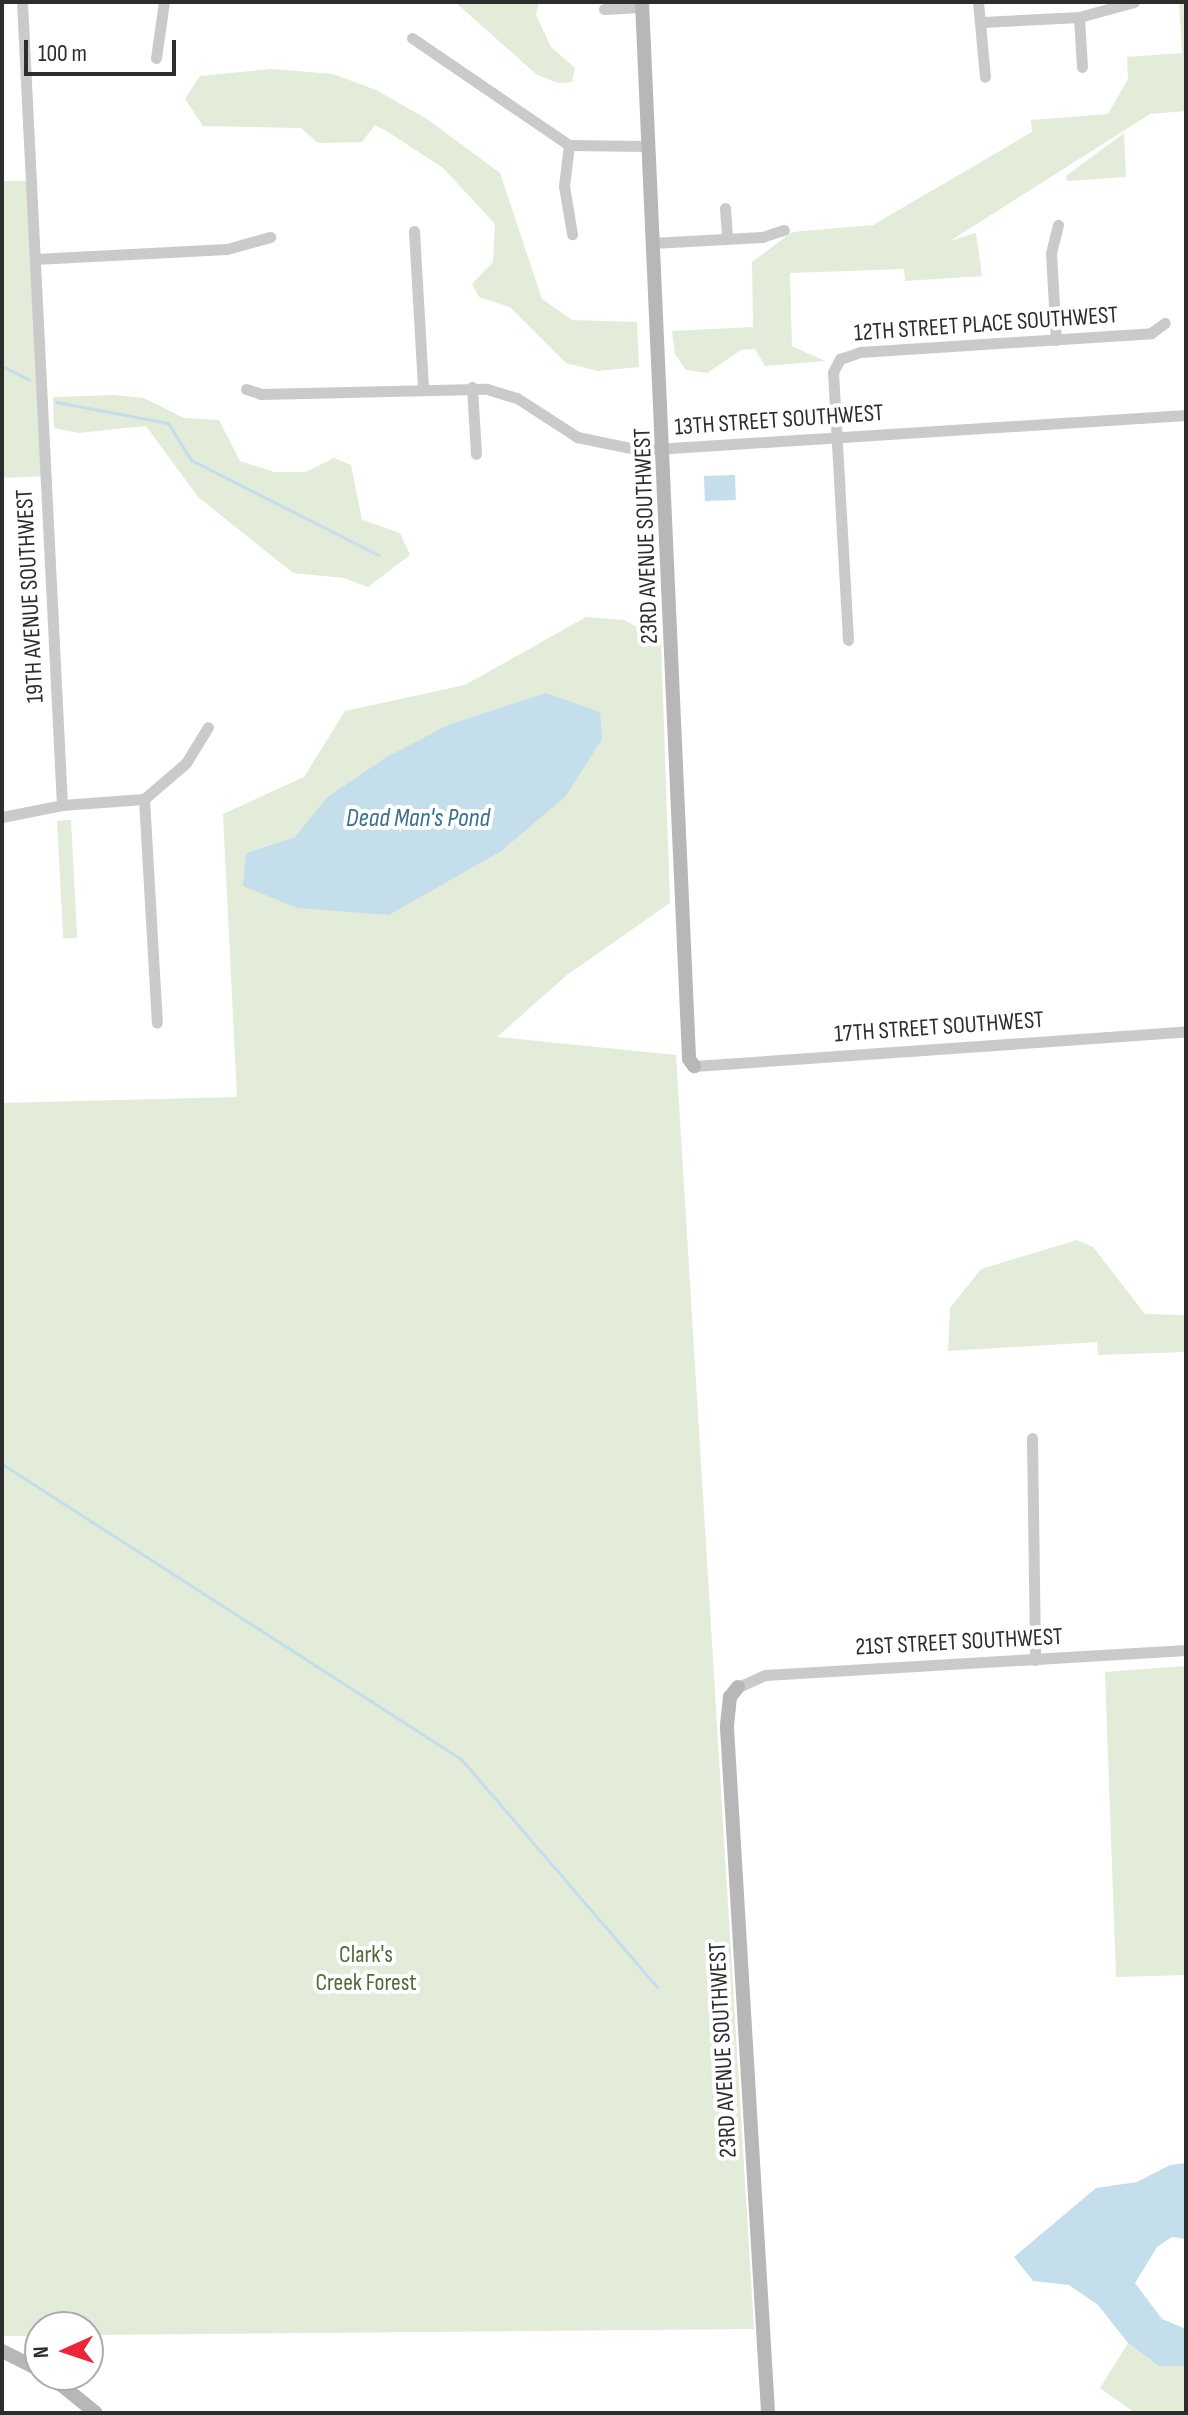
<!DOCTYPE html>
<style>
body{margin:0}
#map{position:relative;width:1188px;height:2415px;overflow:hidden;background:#fff;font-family:"Sofia Sans Condensed",sans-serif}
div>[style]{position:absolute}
.green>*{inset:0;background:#e3ebd9;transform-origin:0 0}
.water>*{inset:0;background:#c4deec;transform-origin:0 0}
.stream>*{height:3px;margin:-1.5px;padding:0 1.5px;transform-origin:1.5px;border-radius:1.5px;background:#c4deec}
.street>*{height:11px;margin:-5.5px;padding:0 5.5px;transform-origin:5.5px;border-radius:5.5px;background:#cacaca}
.secondary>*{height:14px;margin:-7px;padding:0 7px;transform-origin:7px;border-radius:7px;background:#b7b7b7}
span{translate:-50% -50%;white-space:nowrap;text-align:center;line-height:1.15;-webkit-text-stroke:8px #fff;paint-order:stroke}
.street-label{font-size:24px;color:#2d2d2d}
.park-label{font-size:24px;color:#516a38}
.water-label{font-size:26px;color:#387192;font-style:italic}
.frame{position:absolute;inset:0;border:4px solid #2d2d2d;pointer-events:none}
.north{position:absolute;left:24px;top:2311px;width:80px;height:80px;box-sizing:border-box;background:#fff;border:2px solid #ababab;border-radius:50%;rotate:267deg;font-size:22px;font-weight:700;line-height:32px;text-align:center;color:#2d2d2d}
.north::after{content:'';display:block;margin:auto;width:28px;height:36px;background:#ed2539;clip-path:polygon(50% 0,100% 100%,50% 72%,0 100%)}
.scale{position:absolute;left:24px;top:40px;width:152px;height:36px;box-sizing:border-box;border:4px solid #2d2d2d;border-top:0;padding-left:10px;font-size:24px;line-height:28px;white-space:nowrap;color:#2d2d2d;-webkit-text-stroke:6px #fff;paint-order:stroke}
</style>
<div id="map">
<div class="green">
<i style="clip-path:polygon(455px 2px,539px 2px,536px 15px,551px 47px,575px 68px,572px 82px,557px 83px,536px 74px)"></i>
<i style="clip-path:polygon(1179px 2px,1186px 2px,1186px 111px,1150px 114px,950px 241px,976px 233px,982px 276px,905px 281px,904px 269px,790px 273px,792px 346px,825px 361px,765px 366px,755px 349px,741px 350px,707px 373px,686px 370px,675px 354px,672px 331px,753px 327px,752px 262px,792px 232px,873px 225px,1032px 132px,1031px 120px,1108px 114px,1128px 79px,1127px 57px,1182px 53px)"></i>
<i style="clip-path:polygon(271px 69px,333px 74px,376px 90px,427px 119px,500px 173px,542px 299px,572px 320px,637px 322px,639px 367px,598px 371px,566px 363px,510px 307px,479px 297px,472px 284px,493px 262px,495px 224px,443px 168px,388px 132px,375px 125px,362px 142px,318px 143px,301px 128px,203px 126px,185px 99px,200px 76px)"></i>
<i style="clip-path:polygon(1124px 133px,1126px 177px,1067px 181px,1066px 176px)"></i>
<i style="clip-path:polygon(2px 181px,31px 181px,46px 476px,2px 478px)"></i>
<i style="clip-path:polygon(114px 395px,144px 398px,184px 418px,219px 420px,240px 461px,274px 472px,306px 472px,334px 458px,351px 465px,362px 520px,400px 533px,410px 555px,368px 587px,344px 578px,293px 573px,198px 497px,146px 426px,78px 433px,54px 428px,53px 397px)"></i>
<i style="clip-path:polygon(evenodd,586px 617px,624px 620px,661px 640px,670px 903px,567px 975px,497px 1037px,676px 1055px,754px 2329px,88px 2335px,88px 2327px,40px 2327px,40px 2336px,2px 2336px,2px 1103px,237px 1097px,223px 814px,304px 777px,345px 711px,465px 685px,586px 617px,385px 758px,500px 852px,389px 915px,244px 886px,246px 853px,295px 837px,327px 797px,385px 758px)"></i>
<i style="left:71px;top:820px;width:118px;height:14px;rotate:87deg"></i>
<i style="clip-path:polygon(1077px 1240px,1093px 1247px,1145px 1314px,1186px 1315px,1186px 1352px,1098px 1355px,1097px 1342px,948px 1351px,950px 1308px,981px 1269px)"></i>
<i style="clip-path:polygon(1186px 1666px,1186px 1975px,1116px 1977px,1105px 1672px)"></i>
<i style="clip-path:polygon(1128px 2343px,1159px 2366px,1186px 2366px,1186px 2413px,1135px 2413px,1100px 2388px)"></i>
</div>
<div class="water">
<i style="left:735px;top:475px;width:25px;height:31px;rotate:88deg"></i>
<i style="clip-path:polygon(546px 693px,600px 712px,602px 739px,566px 796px,500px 852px,389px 915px,298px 908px,243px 886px,246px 853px,295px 837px,327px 797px,385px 758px,448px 725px)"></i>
<i style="clip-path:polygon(1186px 2163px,1186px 2239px,1172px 2237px,1157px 2247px,1135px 2283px,1162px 2319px,1186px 2329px,1186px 2366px,1159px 2366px,1128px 2343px,1098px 2305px,1069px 2285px,1033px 2281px,1014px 2257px,1096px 2188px,1137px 2182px,1170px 2165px)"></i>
</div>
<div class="stream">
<i style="left:2px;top:366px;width:30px;rotate:27deg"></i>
<i style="left:56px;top:402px;width:114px;rotate:10.6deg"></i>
<i style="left:168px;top:423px;width:44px;rotate:58.1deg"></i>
<i style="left:191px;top:460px;width:210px;rotate:26.9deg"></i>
<i style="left:2px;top:1464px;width:546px;rotate:32.73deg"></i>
<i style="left:461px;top:1759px;width:301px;rotate:49.3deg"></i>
</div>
<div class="street">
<i style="left:22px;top:2px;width:804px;rotate:87.15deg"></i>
<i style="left:978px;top:2px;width:75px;rotate:84.7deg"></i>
<i style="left:604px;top:9px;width:38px;rotate:-3deg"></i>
<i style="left:1079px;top:17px;width:50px;rotate:86.6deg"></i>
<i style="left:982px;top:22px;width:97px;rotate:-3deg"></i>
<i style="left:1079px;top:17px;width:57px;rotate:-15.3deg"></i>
<i style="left:412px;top:38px;width:190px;rotate:34.3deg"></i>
<i style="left:569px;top:145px;width:78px;rotate:0.7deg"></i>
<i style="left:156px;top:58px;width:57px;rotate:-81.9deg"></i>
<i style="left:569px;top:145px;width:41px;rotate:97deg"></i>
<i style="left:564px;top:186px;width:49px;rotate:80.5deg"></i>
<i style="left:725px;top:208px;width:31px;rotate:86deg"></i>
<i style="left:414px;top:231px;width:156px;rotate:86.7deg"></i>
<i style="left:652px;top:243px;width:110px;rotate:-3.1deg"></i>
<i style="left:762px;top:237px;width:23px;rotate:-18deg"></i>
<i style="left:35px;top:259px;width:192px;rotate:-3deg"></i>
<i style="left:227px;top:249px;width:45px;rotate:-15.6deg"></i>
<i style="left:1056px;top:340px;width:87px;rotate:-93.3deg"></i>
<i style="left:1051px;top:253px;width:29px;rotate:-76deg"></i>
<i style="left:472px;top:387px;width:67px;rotate:86.6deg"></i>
<i style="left:246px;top:389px;width:16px;rotate:18deg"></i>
<i style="left:261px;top:394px;width:226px;rotate:-1.3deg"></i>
<i style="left:487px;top:389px;width:31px;rotate:17deg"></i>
<i style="left:517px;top:398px;width:72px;rotate:33deg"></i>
<i style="left:577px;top:437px;width:64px;rotate:11.7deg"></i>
<i style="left:640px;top:450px;width:547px;rotate:-3.67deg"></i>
<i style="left:848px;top:640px;width:268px;rotate:-93.2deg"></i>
<i style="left:833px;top:372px;width:15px;rotate:-62deg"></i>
<i style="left:840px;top:359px;width:21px;rotate:-19deg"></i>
<i style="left:860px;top:352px;width:292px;rotate:-3.7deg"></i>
<i style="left:1151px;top:333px;width:17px;rotate:-36deg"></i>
<i style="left:144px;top:799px;width:224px;rotate:86.7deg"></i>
<i style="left:2px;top:817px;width:61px;rotate:-11.3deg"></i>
<i style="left:62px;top:805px;width:82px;rotate:-4.2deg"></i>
<i style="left:144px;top:799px;width:55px;rotate:-40.6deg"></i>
<i style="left:186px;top:763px;width:42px;rotate:-58.6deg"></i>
<i style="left:694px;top:1066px;width:493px;rotate:-4deg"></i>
<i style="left:1032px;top:1438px;width:222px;rotate:89.2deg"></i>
<i style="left:738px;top:1687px;width:30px;rotate:-24deg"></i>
<i style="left:765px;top:1675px;width:422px;rotate:-3.4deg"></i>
</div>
<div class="secondary">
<i style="left:642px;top:2px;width:1058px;rotate:87.45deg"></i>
<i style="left:689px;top:1059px;width:9px;rotate:54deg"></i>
<i style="left:738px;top:1687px;width:13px;rotate:129deg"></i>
<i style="left:730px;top:1697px;width:31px;rotate:96deg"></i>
<i style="left:727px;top:1728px;width:686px;rotate:86.57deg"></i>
<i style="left:2px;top:2351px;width:42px;rotate:26.6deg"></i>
<i style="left:49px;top:2375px;width:60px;rotate:39deg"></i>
</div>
<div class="street-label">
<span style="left:986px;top:324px;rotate:-4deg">12TH STREET PLACE SOUTHWEST</span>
<span style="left:779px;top:420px;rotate:-4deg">13TH STREET SOUTHWEST</span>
<span style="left:646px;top:536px;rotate:-92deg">23RD AVENUE SOUTHWEST</span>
<span style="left:30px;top:596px;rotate:-93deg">19TH AVENUE SOUTHWEST</span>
<span style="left:939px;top:1027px;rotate:-4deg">17TH STREET SOUTHWEST</span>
<span style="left:959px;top:1642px;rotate:-3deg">21ST STREET SOUTHWEST</span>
<span style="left:723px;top:2050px;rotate:-93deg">23RD AVENUE SOUTHWEST</span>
</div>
<div class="park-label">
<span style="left:366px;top:1969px">Clark's<br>Creek Forest</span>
</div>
<div class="water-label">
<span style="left:418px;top:819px">Dead Man's Pond</span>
</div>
<div class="frame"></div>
<div class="north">N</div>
<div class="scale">100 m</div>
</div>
